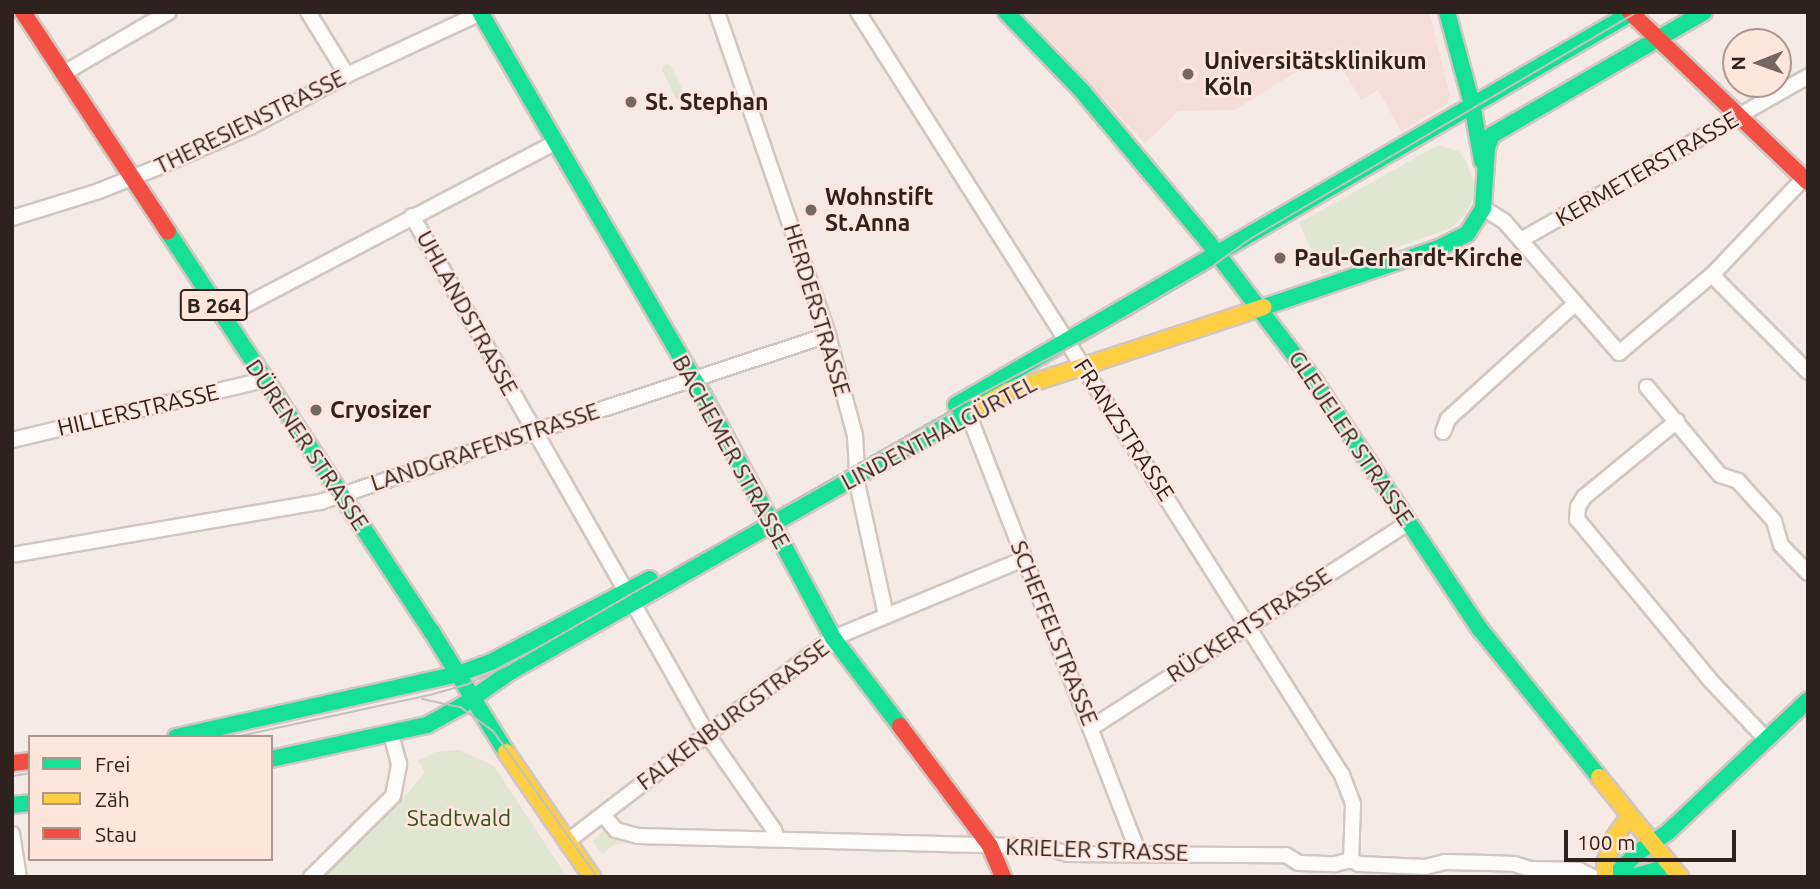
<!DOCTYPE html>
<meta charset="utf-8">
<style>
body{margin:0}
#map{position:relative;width:1820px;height:889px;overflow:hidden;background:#f6eae5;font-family:Ubuntu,sans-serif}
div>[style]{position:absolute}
.built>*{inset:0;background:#f4ded7}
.green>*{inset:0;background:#e1e6d2}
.roads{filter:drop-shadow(2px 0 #d2c6c1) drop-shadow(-2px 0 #d2c6c1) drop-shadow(0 2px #d2c6c1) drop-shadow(0 -2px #d2c6c1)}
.street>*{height:14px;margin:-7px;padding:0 7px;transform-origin:7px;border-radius:7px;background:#fefcfb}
.fast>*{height:16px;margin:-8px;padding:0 8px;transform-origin:8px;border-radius:8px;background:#16e098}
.slow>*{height:16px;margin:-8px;padding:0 8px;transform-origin:8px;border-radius:8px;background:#ffcf43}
.jam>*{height:16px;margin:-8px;padding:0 8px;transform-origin:8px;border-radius:8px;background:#f24e42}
.tram>*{height:2px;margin:-1px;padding:0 1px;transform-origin:1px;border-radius:1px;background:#c4c0bf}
.dots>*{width:19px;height:19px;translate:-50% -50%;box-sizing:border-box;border:4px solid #fee6dd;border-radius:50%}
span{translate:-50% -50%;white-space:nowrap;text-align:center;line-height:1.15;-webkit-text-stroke:5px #fee6dd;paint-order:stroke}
.shield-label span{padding:2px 5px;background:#fee6dd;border:2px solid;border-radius:5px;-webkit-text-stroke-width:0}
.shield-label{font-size:21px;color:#2f211c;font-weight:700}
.poi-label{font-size:23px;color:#2f211c;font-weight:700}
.left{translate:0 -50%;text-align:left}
.street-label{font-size:23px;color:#2f211c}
.park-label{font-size:23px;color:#36521a}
.frame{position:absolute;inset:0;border:14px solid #2f211c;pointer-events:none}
.legend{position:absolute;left:28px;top:735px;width:245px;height:126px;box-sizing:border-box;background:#fee6dd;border:2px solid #ab9790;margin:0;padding:9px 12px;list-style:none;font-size:21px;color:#2f211c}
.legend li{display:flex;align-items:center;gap:14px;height:35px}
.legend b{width:35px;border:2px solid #ab9790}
.north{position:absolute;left:1722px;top:28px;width:70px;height:70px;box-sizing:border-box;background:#fee6dd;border:2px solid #ab9790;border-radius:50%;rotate:269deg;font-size:19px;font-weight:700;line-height:28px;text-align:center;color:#2f211c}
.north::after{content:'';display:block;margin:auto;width:24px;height:32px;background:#756762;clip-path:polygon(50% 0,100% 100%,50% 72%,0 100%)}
.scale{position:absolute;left:1564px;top:830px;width:172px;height:32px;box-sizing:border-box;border:4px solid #2f211c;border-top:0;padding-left:9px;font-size:21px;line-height:24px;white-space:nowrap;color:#2f211c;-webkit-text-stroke:5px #fee6dd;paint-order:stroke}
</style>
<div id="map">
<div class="built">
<i style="clip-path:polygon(1023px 12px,1429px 12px,1450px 96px,1447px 104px,1401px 131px,1378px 90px,1361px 100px,1331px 50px,1235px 110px,1179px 111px,1145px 143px)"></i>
</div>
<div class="green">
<i style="clip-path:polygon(665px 64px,671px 65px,685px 95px,682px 100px,676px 99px,662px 70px)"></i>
<i style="clip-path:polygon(1438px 145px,1458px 151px,1466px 161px,1475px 186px,1472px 201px,1465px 215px,1451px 228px,1322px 274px,1299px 223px)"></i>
<i style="clip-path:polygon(459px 750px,494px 766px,567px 877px,322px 877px,405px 796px,425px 772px,418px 761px,435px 752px)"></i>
<i style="clip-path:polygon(606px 829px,623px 839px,623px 843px,613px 845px,602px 854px,593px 841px)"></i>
</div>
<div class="roads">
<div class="street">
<i style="left:308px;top:12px;width:74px;rotate:58.2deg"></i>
<i style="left:717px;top:12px;width:342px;rotate:71deg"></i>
<i style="left:828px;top:335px;width:105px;rotate:75deg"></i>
<i style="left:855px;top:436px;width:51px;rotate:86.6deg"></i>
<i style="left:858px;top:487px;width:131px;rotate:77.7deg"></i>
<i style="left:858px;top:12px;width:904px;rotate:57.61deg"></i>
<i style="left:1342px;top:775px;width:31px;rotate:69deg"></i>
<i style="left:1353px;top:804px;width:56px;rotate:92deg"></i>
<i style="left:64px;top:73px;width:121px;rotate:-30.2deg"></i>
<i style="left:1483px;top:208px;width:25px;rotate:32deg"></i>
<i style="left:1504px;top:221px;width:175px;rotate:48.9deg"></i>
<i style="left:1619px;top:353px;width:121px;rotate:-40deg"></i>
<i style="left:1712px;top:275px;width:134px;rotate:-46.5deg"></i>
<i style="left:412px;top:216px;width:432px;rotate:60.3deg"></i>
<i style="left:12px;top:218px;width:91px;rotate:-17.2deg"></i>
<i style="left:99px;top:191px;width:61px;rotate:-22deg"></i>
<i style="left:156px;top:168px;width:103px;rotate:-23.6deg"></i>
<i style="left:250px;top:127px;width:110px;rotate:-28.2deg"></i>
<i style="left:347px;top:75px;width:150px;rotate:-24.9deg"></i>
<i style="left:1521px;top:240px;width:331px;rotate:-29.7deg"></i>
<i style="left:1712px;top:275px;width:136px;rotate:45.3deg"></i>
<i style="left:223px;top:317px;width:374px;rotate:-27.7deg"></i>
<i style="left:1647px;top:387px;width:114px;rotate:50.3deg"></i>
<i style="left:1720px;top:475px;width:19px;rotate:18deg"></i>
<i style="left:1738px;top:481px;width:30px;rotate:48deg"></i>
<i style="left:1758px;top:503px;width:24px;rotate:48deg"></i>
<i style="left:1774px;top:521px;width:25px;rotate:74deg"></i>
<i style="left:1781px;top:545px;width:39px;rotate:46deg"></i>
<i style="left:968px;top:413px;width:473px;rotate:68.8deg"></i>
<i style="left:1677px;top:421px;width:120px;rotate:140.7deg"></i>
<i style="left:1584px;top:497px;width:12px;rotate:121deg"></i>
<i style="left:1578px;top:507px;width:12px;rotate:95deg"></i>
<i style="left:1577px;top:519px;width:209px;rotate:50.4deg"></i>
<i style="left:1710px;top:680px;width:83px;rotate:46.5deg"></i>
<i style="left:1443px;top:432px;width:14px;rotate:-69deg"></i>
<i style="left:1448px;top:419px;width:171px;rotate:-42.2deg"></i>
<i style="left:12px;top:440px;width:259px;rotate:-13.4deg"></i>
<i style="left:12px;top:555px;width:313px;rotate:-9.8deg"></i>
<i style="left:320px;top:502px;width:535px;rotate:-18.2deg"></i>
<i style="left:633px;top:603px;width:150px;rotate:60.5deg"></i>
<i style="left:707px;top:734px;width:117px;rotate:55.1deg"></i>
<i style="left:774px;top:830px;width:9px;rotate:72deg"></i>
<i style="left:1091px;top:728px;width:378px;rotate:-32.9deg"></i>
<i style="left:603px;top:815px;width:20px;rotate:49deg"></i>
<i style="left:616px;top:830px;width:23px;rotate:15deg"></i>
<i style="left:638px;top:836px;width:407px;rotate:1.5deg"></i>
<i style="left:1045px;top:847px;width:24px;rotate:17deg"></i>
<i style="left:1068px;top:854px;width:218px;rotate:0.3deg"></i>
<i style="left:1286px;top:855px;width:15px;rotate:32deg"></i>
<i style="left:1299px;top:863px;width:36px;rotate:2deg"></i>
<i style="left:1335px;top:864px;width:16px;rotate:-14deg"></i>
<i style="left:1351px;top:860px;width:9px;rotate:27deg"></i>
<i style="left:1359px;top:864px;width:66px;rotate:2.6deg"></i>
<i style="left:1425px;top:867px;width:21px;rotate:-14deg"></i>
<i style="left:1445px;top:862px;width:44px;rotate:1.3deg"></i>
<i style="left:1489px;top:863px;width:25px;rotate:2deg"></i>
<i style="left:1514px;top:864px;width:17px;rotate:17deg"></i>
<i style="left:1530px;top:869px;width:49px;rotate:1.2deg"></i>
<i style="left:1579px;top:870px;width:16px;rotate:27deg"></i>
<i style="left:12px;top:834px;width:44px;rotate:80.8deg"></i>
<i style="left:568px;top:841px;width:334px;rotate:-37.5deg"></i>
<i style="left:833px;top:638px;width:207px;rotate:-22.5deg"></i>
<i style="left:311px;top:877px;width:115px;rotate:-44.6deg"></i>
<i style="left:393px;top:796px;width:33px;rotate:-79deg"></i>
<i style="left:399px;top:764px;width:31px;rotate:-105deg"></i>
</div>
<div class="fast">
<i style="left:480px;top:12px;width:445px;rotate:59.8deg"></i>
<i style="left:704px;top:397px;width:273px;rotate:61.8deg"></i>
<i style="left:833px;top:638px;width:111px;rotate:52.7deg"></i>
<i style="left:1006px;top:12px;width:110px;rotate:46.1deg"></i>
<i style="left:1082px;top:91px;width:198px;rotate:50.1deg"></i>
<i style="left:1209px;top:243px;width:175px;rotate:52.7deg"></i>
<i style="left:1315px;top:382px;width:297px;rotate:56.3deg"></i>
<i style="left:1480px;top:629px;width:190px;rotate:51.2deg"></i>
<i style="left:1447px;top:12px;width:95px;rotate:74.8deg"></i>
<i style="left:1472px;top:104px;width:58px;rotate:80deg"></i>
<i style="left:168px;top:232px;width:479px;rotate:56.6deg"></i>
<i style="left:432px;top:632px;width:141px;rotate:58.3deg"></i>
<i style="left:1264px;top:307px;width:187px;rotate:-18.7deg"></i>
<i style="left:1441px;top:247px;width:29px;rotate:-27deg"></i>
<i style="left:1467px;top:234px;width:31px;rotate:-58deg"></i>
<i style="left:1483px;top:208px;width:60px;rotate:-86.2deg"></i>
<i style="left:1487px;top:148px;width:14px;rotate:-69deg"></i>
<i style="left:1492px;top:135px;width:245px;rotate:-30.1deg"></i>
<i style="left:956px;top:405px;width:783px;rotate:-30.14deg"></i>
<i style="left:176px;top:737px;width:289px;rotate:-12.6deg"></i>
<i style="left:458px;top:674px;width:35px;rotate:-20deg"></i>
<i style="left:491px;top:662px;width:179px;rotate:-27.6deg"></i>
<i style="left:271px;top:759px;width:160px;rotate:-12.3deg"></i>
<i style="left:427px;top:725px;width:38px;rotate:-29deg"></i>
<i style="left:460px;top:707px;width:61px;rotate:-35deg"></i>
<i style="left:510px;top:672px;width:543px;rotate:-29.44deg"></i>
<i style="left:12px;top:805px;width:18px;rotate:-6deg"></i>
<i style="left:1614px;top:875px;width:22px;rotate:3deg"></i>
<i style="left:1636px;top:876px;width:36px;rotate:-16deg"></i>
<i style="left:1613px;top:877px;width:34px;rotate:-45deg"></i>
<i style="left:1637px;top:853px;width:37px;rotate:-34deg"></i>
<i style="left:1668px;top:832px;width:192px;rotate:-43.3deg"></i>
</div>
<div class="slow">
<i style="left:983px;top:405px;width:29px;rotate:-29deg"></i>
<i style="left:1008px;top:391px;width:269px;rotate:-18.2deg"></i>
<i style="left:506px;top:752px;width:152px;rotate:55.5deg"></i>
<i style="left:1599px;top:777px;width:129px;rotate:51deg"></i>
<i style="left:1605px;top:877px;width:14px;rotate:-90deg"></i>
<i style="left:1605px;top:863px;width:27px;rotate:-70deg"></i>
<i style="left:1614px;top:838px;width:26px;rotate:-54deg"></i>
</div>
<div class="jam">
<i style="left:23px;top:12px;width:263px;rotate:56.6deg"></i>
<i style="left:1630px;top:12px;width:246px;rotate:43.7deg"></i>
<i style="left:900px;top:726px;width:150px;rotate:53.1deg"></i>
<i style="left:990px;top:846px;width:34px;rotate:67deg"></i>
<i style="left:12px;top:763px;width:18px;rotate:-6deg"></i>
</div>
</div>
<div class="tram">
<i style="left:422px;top:699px;width:39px;rotate:12deg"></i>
<i style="left:460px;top:707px;width:41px;rotate:36deg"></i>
<i style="left:493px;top:731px;width:179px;rotate:54.5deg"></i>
<i style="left:235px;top:737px;width:199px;rotate:-12.2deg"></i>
<i style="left:430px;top:695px;width:37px;rotate:-16deg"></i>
<i style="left:466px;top:685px;width:44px;rotate:-25.4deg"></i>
<i style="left:506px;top:666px;width:528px;rotate:-29.87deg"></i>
<i style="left:964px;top:403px;width:185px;rotate:-27.7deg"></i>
<i style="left:1128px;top:317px;width:87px;rotate:-30.4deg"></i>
<i style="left:1203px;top:273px;width:58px;rotate:-35.9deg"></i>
<i style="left:1250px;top:239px;width:449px;rotate:-30.4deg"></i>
<i style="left:12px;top:776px;width:18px;rotate:-9deg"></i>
</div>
<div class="dots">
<i style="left:1188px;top:74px;background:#756762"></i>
<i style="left:631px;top:102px;background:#756762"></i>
<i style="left:811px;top:210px;background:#756762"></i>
<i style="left:1280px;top:258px;background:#756762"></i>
<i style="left:316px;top:410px;background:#756762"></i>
</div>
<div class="shield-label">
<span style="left:214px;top:305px">B 264</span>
</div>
<div class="poi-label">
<span class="left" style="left:1204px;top:74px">Universitätsklinikum<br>Köln</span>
<span class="left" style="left:645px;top:102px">St. Stephan</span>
<span class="left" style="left:825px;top:210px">Wohnstift<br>St.Anna</span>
<span class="left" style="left:1294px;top:258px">Paul-Gerhardt-Kirche</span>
<span class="left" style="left:330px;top:410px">Cryosizer</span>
</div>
<div class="street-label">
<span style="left:250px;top:122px;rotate:-26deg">THERESIENSTRASSE</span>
<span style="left:1647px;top:169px;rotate:-30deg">KERMETERSTRASSE</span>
<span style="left:817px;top:310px;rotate:73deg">HERDERSTRASSE</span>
<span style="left:467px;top:313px;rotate:61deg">UHLANDSTRASSE</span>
<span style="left:138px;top:410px;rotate:-13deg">HILLERSTRASSE</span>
<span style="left:1124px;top:430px;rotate:57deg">FRANZSTRASSE</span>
<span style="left:939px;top:433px;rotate:-28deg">LINDENTHALGÜRTEL</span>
<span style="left:1351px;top:438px;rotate:56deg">GLEUELER STRASSE</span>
<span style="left:307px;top:445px;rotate:56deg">DÜRENER STRASSE</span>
<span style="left:485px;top:447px;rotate:-18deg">LANDGRAFENSTRASSE</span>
<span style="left:731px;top:452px;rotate:61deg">BACHEMER STRASSE</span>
<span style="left:1249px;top:625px;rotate:-33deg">RÜCKERTSTRASSE</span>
<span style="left:1054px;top:633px;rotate:68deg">SCHEFFELSTRASSE</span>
<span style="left:733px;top:715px;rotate:-37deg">FALKENBURGSTRASSE</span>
<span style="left:1097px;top:850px;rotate:2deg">KRIELER STRASSE</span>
</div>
<div class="park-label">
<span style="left:459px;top:818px">Stadtwald</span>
</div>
<div class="frame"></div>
<ul class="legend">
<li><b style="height:9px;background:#16e098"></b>Frei</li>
<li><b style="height:9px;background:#ffcf43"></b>Zäh</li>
<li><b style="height:9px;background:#f24e42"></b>Stau</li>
</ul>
<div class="north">N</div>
<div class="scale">100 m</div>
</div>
